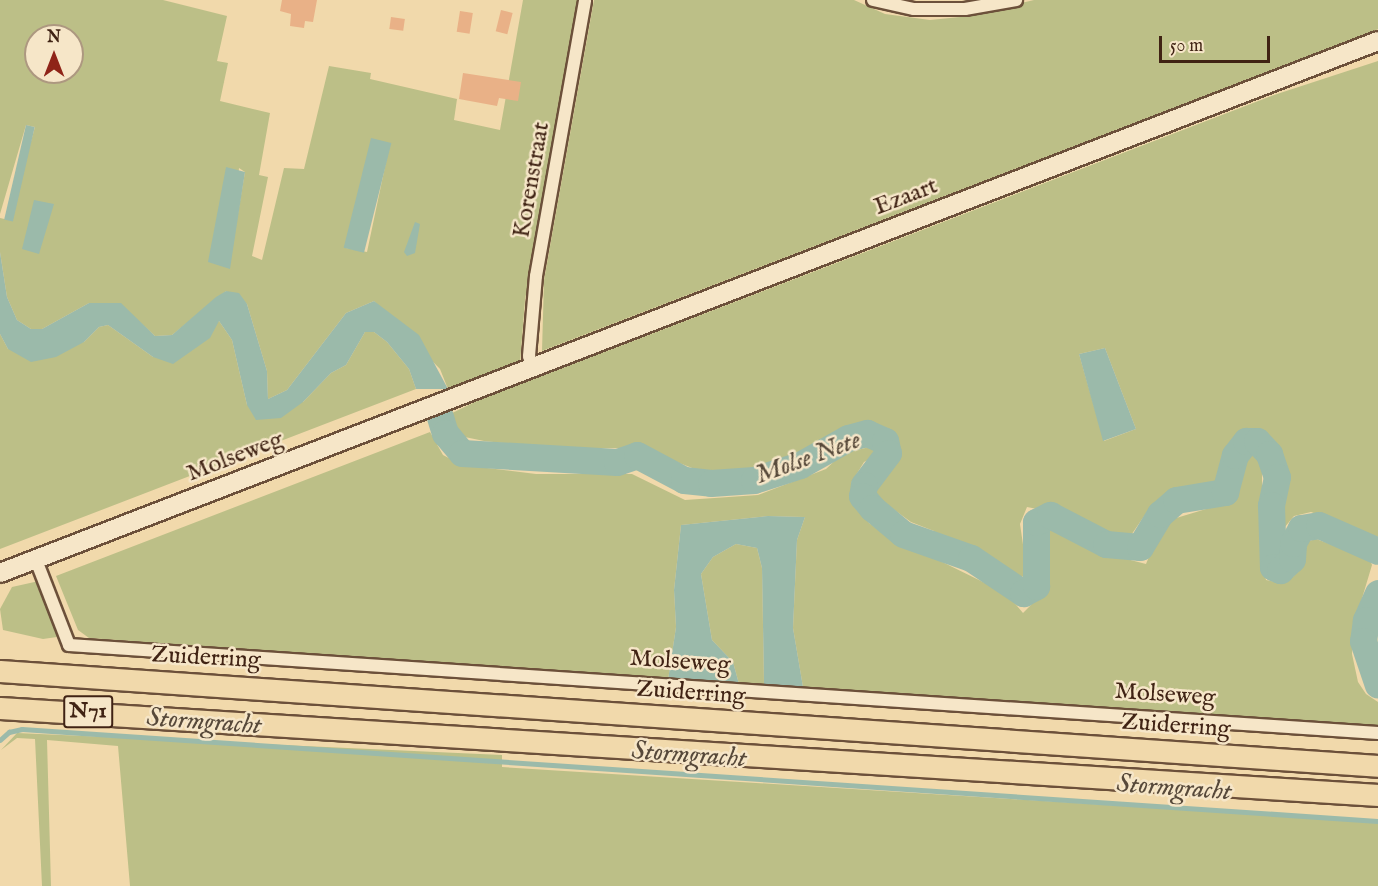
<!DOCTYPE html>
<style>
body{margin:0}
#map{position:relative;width:1378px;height:886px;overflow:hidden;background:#f1d9ab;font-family:"IM FELL English",serif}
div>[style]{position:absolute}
.green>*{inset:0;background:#bcbf87}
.water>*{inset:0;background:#9bbaaa;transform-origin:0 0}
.stream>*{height:4.5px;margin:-2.25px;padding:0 2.25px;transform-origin:2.25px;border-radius:2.25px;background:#9bbaaa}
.river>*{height:27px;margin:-13.5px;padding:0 13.5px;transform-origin:13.5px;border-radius:13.5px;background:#9bbaaa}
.building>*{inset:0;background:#e9b187;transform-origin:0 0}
.roads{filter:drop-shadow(2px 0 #6c503a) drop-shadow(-2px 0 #6c503a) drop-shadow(0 2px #6c503a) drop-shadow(0 -2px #6c503a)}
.minor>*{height:12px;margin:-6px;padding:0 6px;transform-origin:6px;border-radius:6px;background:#f6e6c8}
.secondary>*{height:18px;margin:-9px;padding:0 9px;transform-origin:9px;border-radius:9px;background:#f6e6c8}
.trunk>*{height:21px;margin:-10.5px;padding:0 10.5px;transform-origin:10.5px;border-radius:10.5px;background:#f1d9ab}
span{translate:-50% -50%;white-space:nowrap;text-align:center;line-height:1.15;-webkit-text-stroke:5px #f6e6c8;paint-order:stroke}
.shield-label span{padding:2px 4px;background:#f6e6c8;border:2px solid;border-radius:4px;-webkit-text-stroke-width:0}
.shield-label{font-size:22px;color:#402314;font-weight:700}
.street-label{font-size:24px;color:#402314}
.water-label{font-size:26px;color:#57493a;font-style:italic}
.north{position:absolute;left:24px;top:24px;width:60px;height:60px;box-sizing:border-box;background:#f6e6c8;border:2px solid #ad9880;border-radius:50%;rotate:0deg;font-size:16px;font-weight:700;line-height:24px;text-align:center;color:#402314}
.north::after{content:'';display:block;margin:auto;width:21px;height:27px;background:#8f2418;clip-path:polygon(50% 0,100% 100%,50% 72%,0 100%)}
.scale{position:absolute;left:1159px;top:36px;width:111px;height:27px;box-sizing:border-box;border:3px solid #402314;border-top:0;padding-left:8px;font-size:18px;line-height:21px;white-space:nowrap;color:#402314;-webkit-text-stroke:4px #f6e6c8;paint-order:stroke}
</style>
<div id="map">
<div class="green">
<i style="clip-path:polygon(evenodd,0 0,163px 0,227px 16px,217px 61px,228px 63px,220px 101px,270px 113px,259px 175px,268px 177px,252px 256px,262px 260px,284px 168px,304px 169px,329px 66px,371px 73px,370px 79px,457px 99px,454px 120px,500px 130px,523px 0,578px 0,525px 300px,520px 363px,448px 389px,440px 369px,374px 301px,346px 313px,287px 390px,268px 399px,267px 371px,247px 304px,226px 291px,172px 335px,155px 336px,141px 323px,89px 303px,42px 329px,31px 329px,17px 320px,7px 297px,0 252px,0 218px,9px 220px,35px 127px,26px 125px,0 214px,0 0,36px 36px,72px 36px,72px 72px,36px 72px,36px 36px,0 0,390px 143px,367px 252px,346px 248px,390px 143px,0 0,239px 168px,245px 172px,230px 261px,239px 168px)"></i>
<i style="clip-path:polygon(594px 0,854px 0,885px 14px,930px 20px,960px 17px,1034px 0,1378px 0,1378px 29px,542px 351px,544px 280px)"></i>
<i style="clip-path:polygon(evenodd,1378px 61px,1378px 537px,1311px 512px,1294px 516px,1284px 528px,1278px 524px,1280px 469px,1273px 447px,1265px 435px,1256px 431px,1241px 434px,1216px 487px,1166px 495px,1151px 506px,1127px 541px,1067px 515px,1027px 507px,1020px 524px,1027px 572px,1015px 584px,985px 558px,930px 535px,934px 531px,911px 522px,881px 500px,873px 490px,894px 457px,893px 439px,876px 427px,830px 435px,816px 448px,785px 461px,745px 471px,705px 473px,641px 448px,548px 448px,484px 441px,460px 436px,450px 427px,446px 416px,477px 401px,1274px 95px,1378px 61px,1105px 348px,1136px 429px,1104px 441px,1079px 354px,1105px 348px)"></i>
<i style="clip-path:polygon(219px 321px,232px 340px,247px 405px,303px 402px,331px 373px,346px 365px,365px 332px,374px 332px,387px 342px,409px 369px,416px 389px,0 549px,0 334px,8px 349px,84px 342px,99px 327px,108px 325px,153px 357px)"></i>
<i style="clip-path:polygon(430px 432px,443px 455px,462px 465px,536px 474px,632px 474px,685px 500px,758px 495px,826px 469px,842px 454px,873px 446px,877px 448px,874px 457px,864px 462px,851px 483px,859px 507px,869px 523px,899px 545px,924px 553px,985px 583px,1012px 600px,1023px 613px,1047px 589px,1046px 527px,1059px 529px,1095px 551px,1146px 564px,1163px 522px,1226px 503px,1236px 496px,1245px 453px,1252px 452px,1260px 459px,1262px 471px,1262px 561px,1266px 580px,1280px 583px,1294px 576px,1309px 541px,1316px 539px,1369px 558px,1372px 565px,1354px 625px,1352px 654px,1358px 682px,1366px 694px,1378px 702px,1378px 729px,803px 687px,793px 628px,797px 540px,805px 517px,768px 516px,681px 525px,674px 590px,676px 627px,668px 680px,89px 638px,78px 630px,56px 576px)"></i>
<i style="clip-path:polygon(736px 544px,757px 548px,762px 568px,764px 684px,739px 684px,733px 662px,712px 640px,701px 574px,713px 557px)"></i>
<i style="clip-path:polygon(39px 581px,58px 628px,57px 637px,43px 639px,3px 630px,0 609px,12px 587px)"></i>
<i style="clip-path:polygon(17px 733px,502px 755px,502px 767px,1378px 822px,1378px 886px,130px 886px,118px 746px,47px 740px,51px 886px,42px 886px,35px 739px,17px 738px,1px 750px)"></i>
</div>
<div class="water">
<i style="left:26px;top:125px;width:9px;height:97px;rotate:13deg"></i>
<i style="left:371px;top:138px;width:21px;height:113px;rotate:14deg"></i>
<i style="clip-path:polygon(226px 167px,245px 172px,230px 269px,208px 262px)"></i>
<i style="clip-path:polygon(34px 200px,54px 204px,39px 254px,22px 249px)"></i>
<i style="clip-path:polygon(415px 222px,420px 224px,415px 253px,407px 256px,404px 252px)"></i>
<i style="clip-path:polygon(0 252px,7px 297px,17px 320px,31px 329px,42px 329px,89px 303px,121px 303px,155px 336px,172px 335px,216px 297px,226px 291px,239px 293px,247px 304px,267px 371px,268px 399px,287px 390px,346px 313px,374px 301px,419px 335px,448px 389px,416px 389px,409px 369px,387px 342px,374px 332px,365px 332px,346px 365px,331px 373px,303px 402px,281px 418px,256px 420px,247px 405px,232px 340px,219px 321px,210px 338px,173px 364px,153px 357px,108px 325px,99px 327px,84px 342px,56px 357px,31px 362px,8px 349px,0 334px)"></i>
<i style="clip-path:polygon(1105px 348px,1136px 429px,1103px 441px,1079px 354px)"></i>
<i style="clip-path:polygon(768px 516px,805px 517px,797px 540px,793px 628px,803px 687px,764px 684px,762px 568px,757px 548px,736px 544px,713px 557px,701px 574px,712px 640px,733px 662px,739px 684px,668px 680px,676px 627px,674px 590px,681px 525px)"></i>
</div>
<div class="stream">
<i style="left:0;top:740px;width:12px;rotate:-42deg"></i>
<i style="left:9px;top:732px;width:13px;rotate:-13deg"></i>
<i style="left:22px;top:729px;width:1359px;rotate:3.88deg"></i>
</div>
<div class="river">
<i style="left:440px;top:417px;width:17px;rotate:73deg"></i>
<i style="left:445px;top:433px;width:26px;rotate:50deg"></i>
<i style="left:462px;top:453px;width:155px;rotate:3.3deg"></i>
<i style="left:617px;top:462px;width:21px;rotate:-19deg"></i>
<i style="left:637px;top:455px;width:53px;rotate:28deg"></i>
<i style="left:684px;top:480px;width:27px;rotate:6deg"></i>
<i style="left:711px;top:483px;width:43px;rotate:-4deg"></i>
<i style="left:754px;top:480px;width:48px;rotate:-18.1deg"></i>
<i style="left:800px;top:465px;width:55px;rotate:-29.4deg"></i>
<i style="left:848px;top:438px;width:20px;rotate:-15deg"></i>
<i style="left:867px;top:433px;width:20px;rotate:24deg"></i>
<i style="left:885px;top:441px;width:12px;rotate:76deg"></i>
<i style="left:888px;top:453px;width:40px;rotate:127deg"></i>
<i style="left:864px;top:485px;width:11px;rotate:100deg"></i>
<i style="left:862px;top:496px;width:16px;rotate:50deg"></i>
<i style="left:872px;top:508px;width:40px;rotate:40deg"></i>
<i style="left:903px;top:534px;width:72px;rotate:19.4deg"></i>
<i style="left:971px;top:558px;width:63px;rotate:33.9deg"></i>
<i style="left:1023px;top:593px;width:15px;rotate:-28deg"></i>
<i style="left:1036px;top:586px;width:64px;rotate:-90deg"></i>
<i style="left:1036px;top:522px;width:16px;rotate:-27deg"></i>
<i style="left:1050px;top:515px;width:63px;rotate:27.4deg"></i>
<i style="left:1106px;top:544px;width:34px;rotate:5deg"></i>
<i style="left:1140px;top:547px;width:39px;rotate:-59deg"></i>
<i style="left:1160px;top:514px;width:21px;rotate:-41deg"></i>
<i style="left:1176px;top:500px;width:50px;rotate:-9.3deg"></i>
<i style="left:1225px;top:492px;width:38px;rotate:-75deg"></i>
<i style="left:1235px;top:455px;width:18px;rotate:-52deg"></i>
<i style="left:1246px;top:441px;width:11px"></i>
<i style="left:1257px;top:441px;width:18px;rotate:47deg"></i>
<i style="left:1269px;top:454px;width:24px;rotate:71deg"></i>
<i style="left:1277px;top:477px;width:29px;rotate:102deg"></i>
<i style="left:1271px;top:505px;width:62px;rotate:88.2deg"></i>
<i style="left:1273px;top:567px;width:8px;rotate:23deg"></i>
<i style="left:1280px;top:570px;width:16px;rotate:-43deg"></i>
<i style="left:1292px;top:559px;width:16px;rotate:-86deg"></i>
<i style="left:1293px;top:543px;width:17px;rotate:-62deg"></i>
<i style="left:1301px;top:528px;width:18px;rotate:-9deg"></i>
<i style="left:1319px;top:525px;width:64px;rotate:23.8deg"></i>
<i style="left:1378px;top:593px;width:30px;rotate:114deg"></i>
<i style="left:1366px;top:620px;width:21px;rotate:98deg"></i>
<i style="left:1363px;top:641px;width:46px;rotate:71.2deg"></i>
</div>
<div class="building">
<i style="clip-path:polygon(282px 0,317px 0,313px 22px,305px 21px,304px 28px,290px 26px,291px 14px,280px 11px)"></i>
<i style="left:501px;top:10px;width:12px;height:22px;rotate:14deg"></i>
<i style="left:460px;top:11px;width:13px;height:21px;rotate:9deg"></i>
<i style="left:391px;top:17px;width:14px;height:12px;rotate:8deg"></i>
<i style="clip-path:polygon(463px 73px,521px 82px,518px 101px,499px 98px,497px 106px,459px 99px)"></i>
</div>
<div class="roads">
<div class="minor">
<i style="left:873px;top:0;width:42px;rotate:12.4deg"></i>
<i style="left:914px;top:9px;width:51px"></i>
<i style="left:965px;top:9px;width:52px;rotate:-10deg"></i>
<i style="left:532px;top:367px;width:11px;rotate:-105deg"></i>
<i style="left:529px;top:356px;width:80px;rotate:-85deg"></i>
<i style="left:536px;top:276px;width:280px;rotate:-79.9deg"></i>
<i style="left:36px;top:560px;width:91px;rotate:68.8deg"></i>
<i style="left:69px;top:645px;width:1312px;rotate:3.85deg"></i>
</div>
<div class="secondary">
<i style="left:0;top:573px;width:1477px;rotate:-21.11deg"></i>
</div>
<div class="trunk">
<i style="left:0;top:671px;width:1381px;rotate:3.94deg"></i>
<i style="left:0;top:708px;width:1381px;rotate:3.61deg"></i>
</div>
</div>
<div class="shield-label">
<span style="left:88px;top:712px">N71</span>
</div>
<div class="street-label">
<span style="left:532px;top:180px;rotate:-80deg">Korenstraat</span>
<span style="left:906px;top:197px;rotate:-21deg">Ezaart</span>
<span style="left:235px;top:457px;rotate:-21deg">Molseweg</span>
<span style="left:206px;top:658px;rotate:3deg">Zuiderring</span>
<span style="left:680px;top:662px;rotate:4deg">Molseweg</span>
<span style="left:691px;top:693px;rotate:4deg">Zuiderring</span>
<span style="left:1165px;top:695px;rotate:4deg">Molseweg</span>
<span style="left:1176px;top:726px;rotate:4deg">Zuiderring</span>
</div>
<div class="water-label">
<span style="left:808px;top:458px;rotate:-20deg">Molse Nete</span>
<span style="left:204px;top:722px;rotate:4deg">Stormgracht</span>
<span style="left:689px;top:755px;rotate:4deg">Stormgracht</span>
<span style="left:1174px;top:788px;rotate:4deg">Stormgracht</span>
</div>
<div class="north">N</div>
<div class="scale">50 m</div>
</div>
